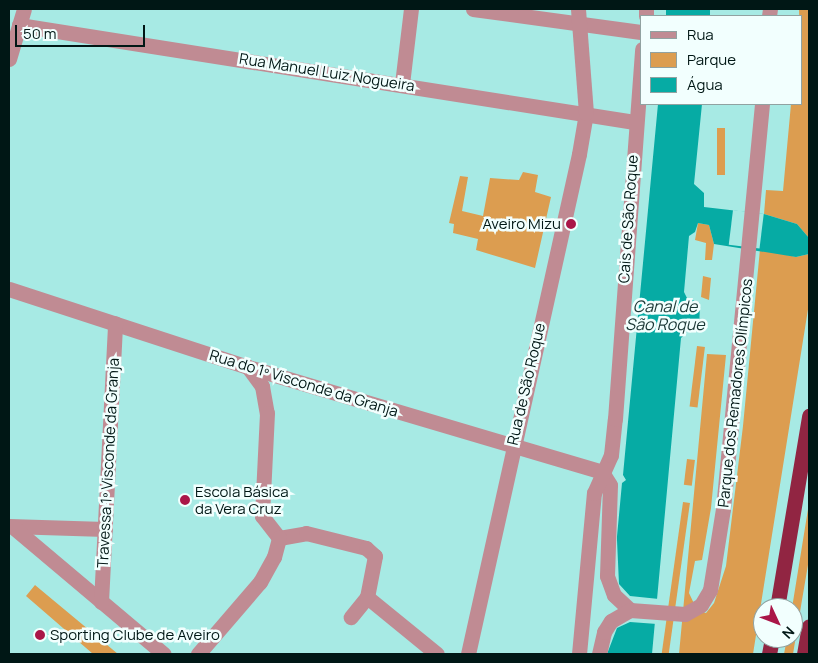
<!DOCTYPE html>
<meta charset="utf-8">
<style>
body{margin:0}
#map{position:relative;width:818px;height:663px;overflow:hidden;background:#a7eae4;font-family:Manrope,sans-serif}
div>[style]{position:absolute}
.green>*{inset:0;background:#dc9d50;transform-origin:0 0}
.water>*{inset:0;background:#06aba4;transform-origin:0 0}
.pier>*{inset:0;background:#a7eae4;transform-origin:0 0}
.street>*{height:15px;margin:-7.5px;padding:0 7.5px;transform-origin:7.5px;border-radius:7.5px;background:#c08b93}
.highway>*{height:15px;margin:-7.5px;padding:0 7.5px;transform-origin:7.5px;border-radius:7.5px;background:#912542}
.dots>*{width:14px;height:14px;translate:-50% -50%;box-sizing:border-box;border:2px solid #f2fffe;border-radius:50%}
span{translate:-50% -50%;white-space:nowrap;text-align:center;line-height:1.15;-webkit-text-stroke:5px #f2fffe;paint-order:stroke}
.street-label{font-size:15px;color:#001715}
.poi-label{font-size:15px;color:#001715}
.right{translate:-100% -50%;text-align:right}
.left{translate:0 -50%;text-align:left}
.water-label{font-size:16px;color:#1b3836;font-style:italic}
.frame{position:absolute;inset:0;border:10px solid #001715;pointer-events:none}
.legend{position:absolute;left:640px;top:15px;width:162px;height:90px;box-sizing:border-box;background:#f2fffe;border:1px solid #91a2a1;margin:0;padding:6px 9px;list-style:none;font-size:15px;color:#001715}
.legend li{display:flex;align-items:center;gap:10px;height:25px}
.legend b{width:25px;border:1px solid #91a2a1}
.north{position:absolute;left:753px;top:598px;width:50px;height:50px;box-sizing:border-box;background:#f2fffe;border:1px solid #91a2a1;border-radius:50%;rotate:133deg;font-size:14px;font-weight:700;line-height:20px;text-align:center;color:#001715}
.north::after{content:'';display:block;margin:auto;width:18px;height:22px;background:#aa1648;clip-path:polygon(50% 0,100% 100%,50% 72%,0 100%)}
.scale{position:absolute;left:15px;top:25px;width:130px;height:22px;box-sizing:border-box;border:2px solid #001715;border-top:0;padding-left:6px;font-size:15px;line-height:18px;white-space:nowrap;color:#001715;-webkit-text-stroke:4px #f2fffe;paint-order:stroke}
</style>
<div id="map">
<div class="green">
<i style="clip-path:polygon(799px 9px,809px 9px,809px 238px,797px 224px,764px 214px,766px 190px,783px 191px,791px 104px,802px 104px)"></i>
<i style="left:717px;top:128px;width:8px;height:47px"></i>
<i style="clip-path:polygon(523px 172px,538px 175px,535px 192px,551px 197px,535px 268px,476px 250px,478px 239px,453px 233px,454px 224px,449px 223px,460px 176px,468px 177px,462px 211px,483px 216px,490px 178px,519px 180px)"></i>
<i style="clip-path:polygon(698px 223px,709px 225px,714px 244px,712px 260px,705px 260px,706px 243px,695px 240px)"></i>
<i style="clip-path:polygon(760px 249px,796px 257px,809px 254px,809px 303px,753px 654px,679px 654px,707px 354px,726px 355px,711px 508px,702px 560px,695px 561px,689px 593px,697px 610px,706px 613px,714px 603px,726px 566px,743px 426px)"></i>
<i style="clip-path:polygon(703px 276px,711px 278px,709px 300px,701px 297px)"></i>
<i style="left:697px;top:346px;width:8px;height:61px;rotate:7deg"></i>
<i style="left:687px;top:459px;width:8px;height:26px;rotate:7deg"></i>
<i style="left:683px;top:502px;width:7px;height:153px;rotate:8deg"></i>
<i style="clip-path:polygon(809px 503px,809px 559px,802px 600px,793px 654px,784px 654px,787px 638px,793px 638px,792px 608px)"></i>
<i style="clip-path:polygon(35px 585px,53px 600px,118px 654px,93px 654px,26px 596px)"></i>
</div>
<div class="water">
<i style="left:666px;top:9px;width:44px;height:7px"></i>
<i style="clip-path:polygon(658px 104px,702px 104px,694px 184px,704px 193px,704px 207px,764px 214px,797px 224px,809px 238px,809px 254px,796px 257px,714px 244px,709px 225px,698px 223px,695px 232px,689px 236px,684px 292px,687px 298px,700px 303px,699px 332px,687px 332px,681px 338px,652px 654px,606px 654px,622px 483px,626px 480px,623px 475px)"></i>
</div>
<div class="pier">
<i style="left:733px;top:210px;width:31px;height:35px;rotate:7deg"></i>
<i style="clip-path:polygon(616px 518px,619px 584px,630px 596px,659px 599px,657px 624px,630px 622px,617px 628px,607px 654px,603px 654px)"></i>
</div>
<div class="street">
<i style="left:473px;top:9px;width:171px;rotate:7.8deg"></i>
<i style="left:646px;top:16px;width:7px;rotate:-90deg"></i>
<i style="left:769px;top:16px;width:7px;rotate:-82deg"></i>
<i style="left:19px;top:25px;width:623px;rotate:8.96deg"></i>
<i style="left:9px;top:59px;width:52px;rotate:-73.3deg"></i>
<i style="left:402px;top:84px;width:76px;rotate:-83.2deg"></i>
<i style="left:9px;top:289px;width:251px;rotate:18.1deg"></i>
<i style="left:248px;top:367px;width:369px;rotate:16.5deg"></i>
<i style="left:248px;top:367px;width:24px;rotate:54deg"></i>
<i style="left:262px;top:386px;width:27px;rotate:80deg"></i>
<i style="left:267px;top:413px;width:103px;rotate:92.8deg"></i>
<i style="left:262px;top:516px;width:28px;rotate:52deg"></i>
<i style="left:602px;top:472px;width:15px;rotate:58deg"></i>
<i style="left:610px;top:485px;width:91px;rotate:91.9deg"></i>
<i style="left:607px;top:576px;width:20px;rotate:70deg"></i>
<i style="left:614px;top:595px;width:22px;rotate:43deg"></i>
<i style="left:9px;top:526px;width:96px;rotate:1.8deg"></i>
<i style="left:13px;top:527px;width:197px;rotate:40.1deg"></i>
<i style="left:279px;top:538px;width:27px;rotate:-10deg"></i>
<i style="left:306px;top:533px;width:62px;rotate:14deg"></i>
<i style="left:366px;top:548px;width:12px;rotate:42deg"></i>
<i style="left:375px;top:556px;width:42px;rotate:101deg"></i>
<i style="left:367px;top:597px;width:26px;rotate:129deg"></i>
<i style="left:367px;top:597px;width:90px;rotate:39.2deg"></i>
<i style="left:101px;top:602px;width:279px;rotate:-87.1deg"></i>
<i style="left:630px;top:610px;width:55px;rotate:4.2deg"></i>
<i style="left:685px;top:614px;width:18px;rotate:-29deg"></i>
<i style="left:701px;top:605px;width:17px;rotate:-59deg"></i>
<i style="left:710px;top:590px;width:82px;rotate:-80.9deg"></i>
<i style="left:723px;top:509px;width:407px;rotate:-84.5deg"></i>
<i style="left:198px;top:654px;width:95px;rotate:-49.3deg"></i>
<i style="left:260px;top:582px;width:29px;rotate:-61deg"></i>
<i style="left:274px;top:557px;width:20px;rotate:-75deg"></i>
<i style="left:468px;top:654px;width:512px;rotate:-77.48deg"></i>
<i style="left:579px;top:154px;width:42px;rotate:-80.3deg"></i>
<i style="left:586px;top:113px;width:104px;rotate:-94.4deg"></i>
<i style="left:579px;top:654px;width:162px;rotate:-84.7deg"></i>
<i style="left:594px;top:493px;width:42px;rotate:-65.9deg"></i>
<i style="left:611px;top:455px;width:36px;rotate:-84deg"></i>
<i style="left:615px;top:419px;width:371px;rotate:-85.8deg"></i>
<i style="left:599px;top:654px;width:23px;rotate:-77deg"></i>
<i style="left:604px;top:632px;width:13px;rotate:-58deg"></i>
<i style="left:611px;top:621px;width:22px;rotate:-30deg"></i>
</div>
<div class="highway">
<i style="left:777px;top:608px;width:195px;rotate:-80.5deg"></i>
<i style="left:769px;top:654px;width:16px;rotate:-79deg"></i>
<i style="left:804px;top:654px;width:28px;rotate:-80deg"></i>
</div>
<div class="dots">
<i style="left:571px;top:224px;background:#aa1648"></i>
<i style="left:185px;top:500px;background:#aa1648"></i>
<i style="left:40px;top:635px;background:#aa1648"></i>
</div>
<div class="street-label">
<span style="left:327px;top:72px;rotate:9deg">Rua Manuel Luiz Nogueira</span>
<span style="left:628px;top:219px;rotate:-86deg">Cais de São Roque</span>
<span style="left:304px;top:383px;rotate:17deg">Rua do 1º Visconde da Granja</span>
<span style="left:526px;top:384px;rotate:-77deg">Rua de São Roque</span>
<span style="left:735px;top:393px;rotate:-84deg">Parque dos Remadores Olímpicos</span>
<span style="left:108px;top:463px;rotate:-87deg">Travessa 1º Visconde da Granja</span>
</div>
<div class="poi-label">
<span class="right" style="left:561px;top:224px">Aveiro Mizu</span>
<span class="left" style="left:195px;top:500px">Escola Básica<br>da Vera Cruz</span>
<span class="left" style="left:50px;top:635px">Sporting Clube de Aveiro</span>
</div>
<div class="water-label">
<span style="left:665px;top:315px">Canal de<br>São Roque</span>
</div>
<div class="frame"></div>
<ul class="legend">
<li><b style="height:6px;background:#c08b93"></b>Rua</li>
<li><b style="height:14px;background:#dc9d50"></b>Parque</li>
<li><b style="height:14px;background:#06aba4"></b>Água</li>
</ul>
<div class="north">N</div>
<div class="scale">50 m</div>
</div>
